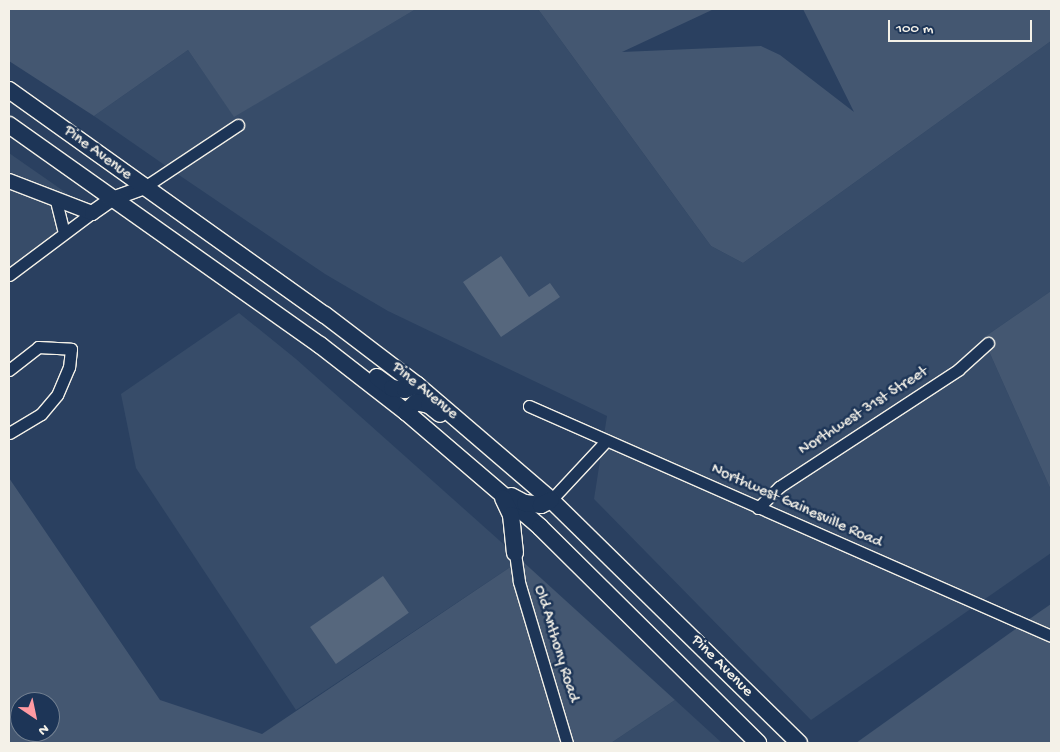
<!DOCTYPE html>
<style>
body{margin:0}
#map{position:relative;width:1060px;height:752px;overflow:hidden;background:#2a4060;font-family:"Gochi Hand",sans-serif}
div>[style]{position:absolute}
.built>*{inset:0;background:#374c69}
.green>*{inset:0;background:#445771}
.building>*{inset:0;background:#56677d;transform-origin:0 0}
.roads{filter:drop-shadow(1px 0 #f4f1e8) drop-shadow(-1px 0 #f4f1e8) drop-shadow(0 1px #f4f1e8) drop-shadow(0 -1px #f4f1e8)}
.minor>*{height:11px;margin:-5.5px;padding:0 5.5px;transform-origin:5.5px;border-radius:5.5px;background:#1d3557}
.major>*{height:14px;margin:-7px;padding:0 7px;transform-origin:7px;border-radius:7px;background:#1d3557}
.highway>*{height:16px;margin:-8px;padding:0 8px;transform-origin:8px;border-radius:8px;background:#1d3557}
span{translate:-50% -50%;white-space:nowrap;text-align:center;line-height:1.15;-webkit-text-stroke:5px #1d3557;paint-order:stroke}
.street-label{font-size:16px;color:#f4f1e8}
.frame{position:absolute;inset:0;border:10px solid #f4f1e8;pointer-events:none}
.north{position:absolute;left:10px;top:692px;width:50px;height:50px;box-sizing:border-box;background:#1d3557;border:1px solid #738091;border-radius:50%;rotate:146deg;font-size:14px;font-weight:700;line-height:20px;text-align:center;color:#f4f1e8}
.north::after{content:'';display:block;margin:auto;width:18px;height:22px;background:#ff9aa2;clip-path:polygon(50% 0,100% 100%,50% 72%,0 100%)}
.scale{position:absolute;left:888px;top:20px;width:144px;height:22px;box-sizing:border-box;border:2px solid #f4f1e8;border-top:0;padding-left:6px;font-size:15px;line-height:18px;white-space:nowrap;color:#f4f1e8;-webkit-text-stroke:4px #1d3557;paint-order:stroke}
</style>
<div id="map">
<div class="built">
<i style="clip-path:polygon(416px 9px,538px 9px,711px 246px,743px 263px,1051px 41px,1051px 291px,983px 338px,1051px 490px,1051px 553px,811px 720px,594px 499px,607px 416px,388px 311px,325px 274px,176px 173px,245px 127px,240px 117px,166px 166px,94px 116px,188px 50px,234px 116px)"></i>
<i style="clip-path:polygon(9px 153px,85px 206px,9px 175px)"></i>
<i style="clip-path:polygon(9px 186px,52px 206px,58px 231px,9px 268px)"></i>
<i style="clip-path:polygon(239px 313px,296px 359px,509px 549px,512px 566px,296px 710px,136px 468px,121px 394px)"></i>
<i style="clip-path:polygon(675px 700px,722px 743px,611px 743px)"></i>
</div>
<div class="green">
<i style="clip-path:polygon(9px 9px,416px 9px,234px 117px,188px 50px,94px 116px,9px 61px)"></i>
<i style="clip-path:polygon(538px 9px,714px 9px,622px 52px,761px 46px,780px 55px,854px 112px,803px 9px,1051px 9px,1051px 41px,743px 263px,711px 246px)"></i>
<i style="clip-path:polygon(1051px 291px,1051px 490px,983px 338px)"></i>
<i style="clip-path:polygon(evenodd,9px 478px,160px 700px,262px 734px,512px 566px,562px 743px,9px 743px,9px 478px,20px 702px,50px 702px,50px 732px,20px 732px,20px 702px)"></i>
<i style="clip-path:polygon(521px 560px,675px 700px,611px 743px,572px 743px,524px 581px)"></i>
<i style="clip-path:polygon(1051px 604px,1051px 743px,856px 743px,1038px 613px)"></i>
</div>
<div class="building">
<i style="clip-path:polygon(501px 256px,529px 297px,550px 283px,560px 297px,501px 337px,463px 282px)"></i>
<i style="left:383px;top:576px;width:45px;height:89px;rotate:55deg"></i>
</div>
<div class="roads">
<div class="minor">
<i style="left:143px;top:188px;width:114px;rotate:-33.6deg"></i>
<i style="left:56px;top:201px;width:33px;rotate:76deg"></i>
<i style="left:9px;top:275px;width:104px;rotate:-36.8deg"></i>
<i style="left:9px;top:370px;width:37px;rotate:-38deg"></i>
<i style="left:38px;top:347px;width:33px;rotate:3deg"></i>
<i style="left:71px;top:349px;width:18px;rotate:96deg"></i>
<i style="left:69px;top:367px;width:30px;rotate:113deg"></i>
<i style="left:57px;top:395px;width:25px;rotate:130deg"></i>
<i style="left:41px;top:414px;width:37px;rotate:149deg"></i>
<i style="left:529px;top:406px;width:570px;rotate:23.78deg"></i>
<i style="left:551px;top:500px;width:81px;rotate:-47deg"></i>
<i style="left:758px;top:508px;width:30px;rotate:-45deg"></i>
<i style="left:779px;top:487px;width:215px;rotate:-33.2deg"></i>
<i style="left:959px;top:369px;width:39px;rotate:-42deg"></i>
<i style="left:515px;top:553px;width:29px;rotate:82deg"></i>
<i style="left:519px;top:582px;width:168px;rotate:73.4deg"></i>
</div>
<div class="major">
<i style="left:9px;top:181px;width:89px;rotate:21.1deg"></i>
<i style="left:92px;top:213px;width:24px;rotate:-35deg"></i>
<i style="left:112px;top:199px;width:33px;rotate:-20deg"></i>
</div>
<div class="highway">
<i style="left:9px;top:90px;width:388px;rotate:35.5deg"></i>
<i style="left:325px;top:315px;width:116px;rotate:37.3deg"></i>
<i style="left:417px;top:385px;width:177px;rotate:40.6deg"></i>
<i style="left:551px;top:500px;width:347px;rotate:44.4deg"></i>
<i style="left:9px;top:125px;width:381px;rotate:35.3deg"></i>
<i style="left:320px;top:345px;width:109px;rotate:37.9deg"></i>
<i style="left:406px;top:412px;width:177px;rotate:40.6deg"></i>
<i style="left:540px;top:527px;width:307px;rotate:44.7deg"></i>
<i style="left:377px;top:377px;width:19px;rotate:36deg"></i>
<i style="left:392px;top:388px;width:13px;rotate:9deg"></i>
<i style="left:405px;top:390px;width:13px;rotate:-23deg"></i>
<i style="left:406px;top:412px;width:14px;rotate:-45deg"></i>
<i style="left:416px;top:402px;width:13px;rotate:13deg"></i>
<i style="left:429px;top:405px;width:14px;rotate:39deg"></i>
<i style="left:511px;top:496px;width:16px;rotate:27deg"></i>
<i style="left:525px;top:503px;width:16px;rotate:7deg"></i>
<i style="left:541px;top:505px;width:11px;rotate:-27deg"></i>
<i style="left:503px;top:498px;width:19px;rotate:65deg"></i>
<i style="left:511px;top:515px;width:38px;rotate:84deg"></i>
</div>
</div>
<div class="street-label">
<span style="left:97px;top:154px;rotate:36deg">Pine Avenue</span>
<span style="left:424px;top:392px;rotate:39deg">Pine Avenue</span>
<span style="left:864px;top:412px;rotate:-33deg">Northwest 31st Street</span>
<span style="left:796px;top:507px;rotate:24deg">Northwest Gainesville Road</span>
<span style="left:555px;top:644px;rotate:73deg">Old Anthony Road</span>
<span style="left:721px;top:667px;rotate:45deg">Pine Avenue</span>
</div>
<div class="frame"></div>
<div class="north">N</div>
<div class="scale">100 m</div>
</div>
